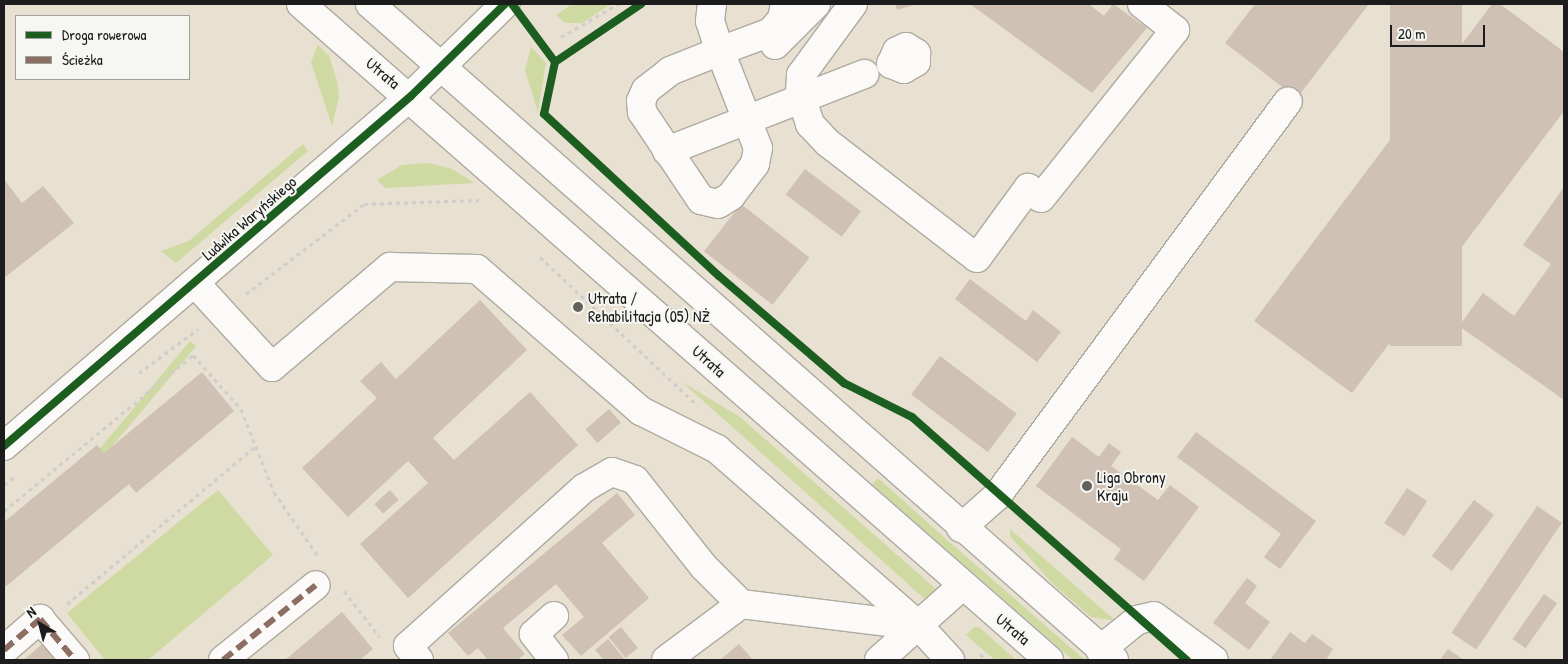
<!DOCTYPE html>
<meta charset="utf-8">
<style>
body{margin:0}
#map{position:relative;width:1568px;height:664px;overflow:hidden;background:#e8e0d1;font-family:"Patrick Hand",sans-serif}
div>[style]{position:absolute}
.green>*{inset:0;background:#cfdaa2;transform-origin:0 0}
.building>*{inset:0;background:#cfc1b4;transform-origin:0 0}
.path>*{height:3px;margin-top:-1.5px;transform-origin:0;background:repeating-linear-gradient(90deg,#d0cecb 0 4px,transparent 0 8px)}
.roads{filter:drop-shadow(1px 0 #afaaa0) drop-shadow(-1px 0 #afaaa0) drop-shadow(0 1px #afaaa0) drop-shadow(0 -1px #afaaa0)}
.minor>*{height:28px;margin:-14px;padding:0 14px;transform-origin:14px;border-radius:14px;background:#fcfaf8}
.major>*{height:28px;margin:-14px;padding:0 14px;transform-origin:14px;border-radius:14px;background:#fcfaf8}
.quiet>*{height:6px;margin-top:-3px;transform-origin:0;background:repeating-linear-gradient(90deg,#8d6e63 0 12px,transparent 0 18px)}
.cycleway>*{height:8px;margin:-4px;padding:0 4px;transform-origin:4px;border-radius:4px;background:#1b5e20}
.dots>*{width:14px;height:14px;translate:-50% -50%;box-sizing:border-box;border:2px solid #f6f6f2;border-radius:50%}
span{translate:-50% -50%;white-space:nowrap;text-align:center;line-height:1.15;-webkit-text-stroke:4px #f6f6f2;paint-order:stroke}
.street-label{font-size:16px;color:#1c1c1c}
.poi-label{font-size:16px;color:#1c1c1c}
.left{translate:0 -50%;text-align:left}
.frame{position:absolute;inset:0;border:5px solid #1c1c1c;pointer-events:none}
.legend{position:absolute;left:15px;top:15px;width:175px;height:65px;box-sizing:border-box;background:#f6f6f2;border:1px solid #9f9f9c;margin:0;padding:6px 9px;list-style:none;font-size:15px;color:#1c1c1c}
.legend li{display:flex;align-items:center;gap:10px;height:25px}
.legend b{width:25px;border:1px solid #9f9f9c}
.north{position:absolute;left:15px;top:599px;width:50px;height:50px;-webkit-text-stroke:4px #f6f6f2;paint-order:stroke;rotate:323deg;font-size:14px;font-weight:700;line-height:20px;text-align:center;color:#1c1c1c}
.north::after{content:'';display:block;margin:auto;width:18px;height:22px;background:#1c1c1c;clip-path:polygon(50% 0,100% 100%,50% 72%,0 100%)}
.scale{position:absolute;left:1390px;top:25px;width:95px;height:22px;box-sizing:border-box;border:2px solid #1c1c1c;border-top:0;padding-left:6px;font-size:15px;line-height:18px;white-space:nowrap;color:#1c1c1c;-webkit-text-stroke:4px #f6f6f2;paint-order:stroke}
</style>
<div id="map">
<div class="green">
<i style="clip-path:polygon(572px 4px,611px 4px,582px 23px,565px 23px,556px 15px)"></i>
<i style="clip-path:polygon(318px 45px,329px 56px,337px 81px,339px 97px,332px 126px,311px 62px)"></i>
<i style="clip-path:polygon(531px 47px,546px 63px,538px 112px,525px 70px)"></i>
<i style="clip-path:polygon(303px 144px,308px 151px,176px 263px,161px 251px,189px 241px)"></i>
<i style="clip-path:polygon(429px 163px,452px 169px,474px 183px,385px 188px,377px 180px,402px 165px)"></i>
<i style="left:190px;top:341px;width:8px;height:241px;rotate:40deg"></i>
<i style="clip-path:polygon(682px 382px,740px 417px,936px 589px,926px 600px)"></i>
<i style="clip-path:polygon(878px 478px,938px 532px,1085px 660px,1073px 660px,914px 521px,872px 484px)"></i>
<i style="clip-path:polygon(218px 490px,273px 555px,148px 660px,105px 660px,67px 613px)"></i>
<i style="clip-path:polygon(1010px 529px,1116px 621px,1091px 617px,1053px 584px,1010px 536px)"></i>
<i style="clip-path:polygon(974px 627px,979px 627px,1016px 660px,995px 660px,966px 635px)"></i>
</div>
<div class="building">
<i style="clip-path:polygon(895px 4px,917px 4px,897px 10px)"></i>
<i style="clip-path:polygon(970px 4px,1089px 4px,1104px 16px,1113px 4px,1147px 28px,1092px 93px)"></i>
<i style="clip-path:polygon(1255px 4px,1369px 4px,1297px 98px,1225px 43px)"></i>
<i style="left:1390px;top:4px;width:72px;height:342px"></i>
<i style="clip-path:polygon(1492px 4px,1500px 4px,1564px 52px,1564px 111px,1352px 393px,1254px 321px)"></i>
<i style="left:805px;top:169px;width:70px;height:32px;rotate:37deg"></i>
<i style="clip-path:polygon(4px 179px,22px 203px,43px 186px,74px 223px,4px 278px)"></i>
<i style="clip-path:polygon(1564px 187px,1564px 400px,1459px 326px,1483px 293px,1514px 316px,1551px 264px,1523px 245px)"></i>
<i style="left:741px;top:204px;width:87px;height:60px;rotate:38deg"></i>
<i style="clip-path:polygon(970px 279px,1026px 321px,1033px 310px,1061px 332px,1037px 362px,955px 299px)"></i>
<i style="clip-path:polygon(480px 300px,527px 350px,433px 438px,454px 460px,530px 392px,578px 445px,408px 598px,360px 544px,428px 483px,408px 461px,348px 517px,302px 468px,377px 398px,360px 381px,381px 362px,396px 379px)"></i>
<i style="left:940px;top:356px;width:96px;height:48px;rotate:37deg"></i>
<i style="clip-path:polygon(202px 372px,234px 411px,136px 493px,129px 484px,4px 588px,4px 522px,97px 445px,104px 453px)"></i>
<i style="left:609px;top:409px;width:18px;height:31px;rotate:49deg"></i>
<i style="clip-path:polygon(1196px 432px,1316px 521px,1280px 569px,1264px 557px,1281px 534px,1177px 457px)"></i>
<i style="clip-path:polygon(1072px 437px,1099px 457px,1109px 443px,1121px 452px,1111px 466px,1158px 500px,1170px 485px,1199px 507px,1144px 581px,1114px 559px,1121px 549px,1036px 486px)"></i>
<i style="left:1407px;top:488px;width:24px;height:42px;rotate:33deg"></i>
<i style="left:390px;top:490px;width:13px;height:21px;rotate:48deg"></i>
<i style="clip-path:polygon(617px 493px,635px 515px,602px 543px,649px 598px,581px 656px,562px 635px,584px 617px,556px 584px,503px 628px,525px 654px,517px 660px,488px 660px,478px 648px,468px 656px,448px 633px)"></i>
<i style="left:1474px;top:500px;width:25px;height:70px;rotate:37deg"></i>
<i style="left:1537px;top:506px;width:30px;height:153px;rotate:34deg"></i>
<i style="clip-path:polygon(1247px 578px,1257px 586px,1245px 603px,1270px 622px,1249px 650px,1213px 623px)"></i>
<i style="left:1544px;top:594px;width:16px;height:55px;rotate:35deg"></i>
<i style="clip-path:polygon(342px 612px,373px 649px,360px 660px,285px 660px)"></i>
<i style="left:621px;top:627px;width:27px;height:16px;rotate:51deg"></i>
<i style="clip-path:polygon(1290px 632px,1305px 643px,1312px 634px,1333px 649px,1326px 660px,1270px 660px)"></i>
<i style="clip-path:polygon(608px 639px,625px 660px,604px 660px,595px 650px)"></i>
<i style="clip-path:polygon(42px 644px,56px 660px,24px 660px)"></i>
<i style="clip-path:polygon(739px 644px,753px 660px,720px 660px)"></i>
<i style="clip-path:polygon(1448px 649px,1464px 660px,1440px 660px)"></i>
</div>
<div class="path">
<i style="left:561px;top:37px;width:66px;rotate:-30.1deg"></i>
<i style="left:540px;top:257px;width:212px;rotate:43.3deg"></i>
<i style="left:246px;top:294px;width:148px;rotate:-37.3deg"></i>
<i style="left:364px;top:204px;width:115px;rotate:-2deg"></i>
<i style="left:139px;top:373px;width:74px;rotate:-36.7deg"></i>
<i style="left:4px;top:485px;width:14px;rotate:-39deg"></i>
<i style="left:4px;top:511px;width:245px;rotate:-39.5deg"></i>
<i style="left:193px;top:355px;width:72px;rotate:48.4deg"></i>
<i style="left:241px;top:409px;width:89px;rotate:68.3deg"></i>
<i style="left:274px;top:492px;width:78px;rotate:55.5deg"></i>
<i style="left:344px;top:591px;width:58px;rotate:52deg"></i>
<i style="left:67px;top:604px;width:245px;rotate:-39.9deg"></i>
<i style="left:980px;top:654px;width:8px;rotate:45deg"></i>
</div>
<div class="roads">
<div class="minor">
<i style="left:712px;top:4px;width:17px;rotate:97deg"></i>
<i style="left:710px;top:21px;width:32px;rotate:72deg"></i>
<i style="left:720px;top:51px;width:104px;rotate:68.6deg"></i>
<i style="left:758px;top:148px;width:16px;rotate:101deg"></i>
<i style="left:755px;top:164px;width:40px;rotate:127deg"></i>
<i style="left:731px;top:196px;width:15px;rotate:148deg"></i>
<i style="left:718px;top:204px;width:17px;rotate:-167deg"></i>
<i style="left:701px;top:200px;width:106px;rotate:-123.8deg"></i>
<i style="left:642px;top:112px;width:11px;rotate:-95deg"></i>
<i style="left:641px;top:101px;width:12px;rotate:-66deg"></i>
<i style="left:646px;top:90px;width:31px;rotate:-38deg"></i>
<i style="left:670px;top:71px;width:54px;rotate:-21.8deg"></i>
<i style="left:720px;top:51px;width:54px;rotate:-20.4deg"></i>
<i style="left:771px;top:32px;width:17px;rotate:-50deg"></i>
<i style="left:782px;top:19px;width:15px;rotate:-79deg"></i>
<i style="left:853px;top:4px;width:88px;rotate:126.2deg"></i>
<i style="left:801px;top:75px;width:18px;rotate:93deg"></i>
<i style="left:800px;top:93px;width:33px;rotate:72deg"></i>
<i style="left:810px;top:124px;width:26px;rotate:47deg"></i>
<i style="left:828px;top:143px;width:188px;rotate:37.7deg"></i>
<i style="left:977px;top:258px;width:87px;rotate:-53.9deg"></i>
<i style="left:1028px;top:188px;width:16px;rotate:38deg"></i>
<i style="left:1041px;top:198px;width:215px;rotate:-51.4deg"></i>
<i style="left:1175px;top:30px;width:42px;rotate:-141.8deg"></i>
<i style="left:775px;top:45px;width:58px;rotate:-45deg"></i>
<i style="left:906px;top:47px;width:12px;rotate:31deg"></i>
<i style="left:916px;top:53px;width:9px;rotate:90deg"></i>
<i style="left:916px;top:62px;width:14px;rotate:150deg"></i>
<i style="left:904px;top:69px;width:14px;rotate:-159deg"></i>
<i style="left:891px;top:64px;width:14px;rotate:-65deg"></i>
<i style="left:897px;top:51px;width:10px;rotate:-24deg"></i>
<i style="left:667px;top:151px;width:212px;rotate:-21.3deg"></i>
<i style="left:195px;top:283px;width:114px;rotate:47.5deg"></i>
<i style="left:272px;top:367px;width:155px;rotate:-40.3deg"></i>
<i style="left:390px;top:267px;width:87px;rotate:1.3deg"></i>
<i style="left:477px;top:269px;width:217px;rotate:40.9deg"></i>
<i style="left:641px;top:411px;width:85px;rotate:26.6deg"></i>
<i style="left:717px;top:449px;width:269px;rotate:41.2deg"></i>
<i style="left:919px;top:626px;width:46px;rotate:47.6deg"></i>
<i style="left:4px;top:446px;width:537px;rotate:-40.69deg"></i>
<i style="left:411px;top:96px;width:132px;rotate:-44.4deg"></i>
<i style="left:961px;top:528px;width:48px;rotate:-41.6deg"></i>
<i style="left:997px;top:496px;width:490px;rotate:-53.6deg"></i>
<i style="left:4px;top:650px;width:48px;rotate:-40.7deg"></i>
<i style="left:40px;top:619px;width:54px;rotate:49.5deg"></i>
<i style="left:1100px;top:650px;width:48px;rotate:-39deg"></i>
<i style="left:1137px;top:620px;width:17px;rotate:-13deg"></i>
<i style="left:1154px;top:616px;width:74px;rotate:36.3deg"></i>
<i style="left:223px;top:660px;width:119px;rotate:-38.9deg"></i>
<i style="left:419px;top:660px;width:18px;rotate:-128deg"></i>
<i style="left:408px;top:646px;width:237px;rotate:-41.9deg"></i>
<i style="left:584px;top:488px;width:32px;rotate:-30deg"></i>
<i style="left:612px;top:472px;width:24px;rotate:19deg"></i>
<i style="left:635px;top:480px;width:111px;rotate:51.6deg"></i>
<i style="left:704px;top:567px;width:52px;rotate:45deg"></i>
<i style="left:741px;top:604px;width:179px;rotate:7deg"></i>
<i style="left:554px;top:660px;width:33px;rotate:-128deg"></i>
<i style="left:534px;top:634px;width:27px;rotate:-42deg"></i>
<i style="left:666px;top:660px;width:94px;rotate:-36.7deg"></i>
<i style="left:879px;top:660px;width:111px;rotate:-41.7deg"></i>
</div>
<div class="major">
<i style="left:301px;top:4px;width:995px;rotate:41.25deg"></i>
<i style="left:370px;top:4px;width:992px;rotate:41.4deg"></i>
</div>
</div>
<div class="quiet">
<i style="left:4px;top:650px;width:48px;rotate:-40.7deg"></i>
<i style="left:40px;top:619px;width:54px;rotate:49.5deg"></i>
<i style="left:223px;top:660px;width:119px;rotate:-38.9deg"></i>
</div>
<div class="cycleway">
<i style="left:512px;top:4px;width:72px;rotate:53.4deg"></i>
<i style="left:555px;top:62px;width:104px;rotate:-34deg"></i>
<i style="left:555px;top:62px;width:53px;rotate:101.9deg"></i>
<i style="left:544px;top:114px;width:238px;rotate:42.8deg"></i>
<i style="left:719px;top:276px;width:165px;rotate:40.6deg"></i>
<i style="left:844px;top:383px;width:76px;rotate:26.6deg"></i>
<i style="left:912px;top:417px;width:367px;rotate:41.5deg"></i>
<i style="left:4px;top:446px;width:537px;rotate:-40.69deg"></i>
<i style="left:411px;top:96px;width:132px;rotate:-44.4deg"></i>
</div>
<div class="dots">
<i style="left:578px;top:307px;background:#63615b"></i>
<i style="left:1087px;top:486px;background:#63615b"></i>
</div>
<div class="street-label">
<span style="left:383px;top:73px;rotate:40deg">Utrata</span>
<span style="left:249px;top:218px;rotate:-41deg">Ludwika Waryńskiego</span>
<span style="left:709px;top:361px;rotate:42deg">Utrata</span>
<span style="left:1013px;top:629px;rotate:40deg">Utrata</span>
</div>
<div class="poi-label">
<span class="left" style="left:588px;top:307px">Utrata /<br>Rehabilitacja (05) NŻ</span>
<span class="left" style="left:1097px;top:486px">Liga Obrony<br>Kraju</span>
</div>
<div class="frame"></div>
<ul class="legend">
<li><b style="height:6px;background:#1b5e20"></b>Droga rowerowa</li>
<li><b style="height:6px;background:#8d6e63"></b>Ścieżka</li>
</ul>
<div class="north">N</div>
<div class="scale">20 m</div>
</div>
